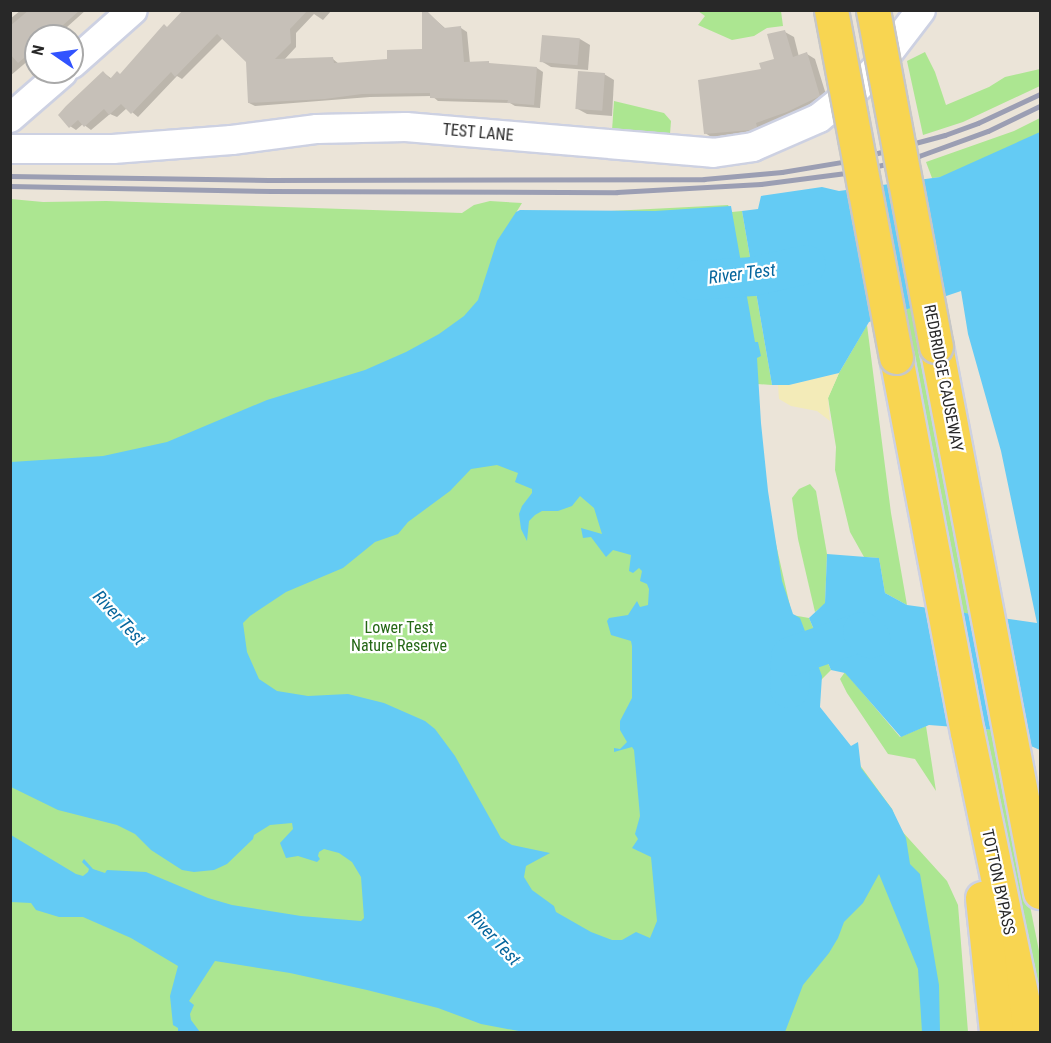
<!DOCTYPE html>
<style>
body{margin:0}
#map{position:relative;width:1051px;height:1043px;overflow:hidden;background:#ebe4d8;font-family:"Roboto Condensed",sans-serif}
div>[style]{position:absolute}
.green>*{inset:0;background:#ace691}
.sand>*{inset:0;background:#f3ebb8}
.water>*{inset:0;background:#64cbf4}
.shadow>*{inset:0;background:#0003}
.river>*{height:39px;margin:-19.5px;padding:0 19.5px;transform-origin:19.5px;border-radius:19.5px;background:#64cbf4}
.building>*{inset:0;background:#c6c0b8;transform-origin:0 0}
.roads{filter:drop-shadow(2px 0 #cdd1e2) drop-shadow(-2px 0 #cdd1e2) drop-shadow(0 2px #cdd1e2) drop-shadow(0 -2px #cdd1e2)}
.minor>*{height:28px;margin:-14px;padding:0 14px;transform-origin:14px;border-radius:14px;background:#fff}
.major>*{height:33px;margin:-16.5px;padding:0 16.5px;transform-origin:16.5px;border-radius:16.5px;background:#f8d551}
.rail>*{height:4.5px;margin:-2.25px;padding:0 2.25px;transform-origin:2.25px;border-radius:2.25px;background:#9b9eb3}
.bridges{filter:drop-shadow(2px 0 #c7c7c7) drop-shadow(-2px 0 #c7c7c7) drop-shadow(0 2px #c7c7c7) drop-shadow(0 -2px #c7c7c7)}
.major-bridge>*{height:33px;margin:-16.5px;padding:0 16.5px;transform-origin:16.5px;border-radius:16.5px;background:#f8d551}
span{translate:-50% -50%;white-space:nowrap;text-align:center;line-height:1.15;-webkit-text-stroke:4.5px #fff;paint-order:stroke}
.street-label{font-size:16px;color:#282828}
.park-label{font-size:16px;color:#246715}
.water-label{font-size:18px;color:#06669d;font-style:italic}
.frame{position:absolute;inset:0;border:12px solid #282828;pointer-events:none}
.north{position:absolute;left:24px;top:24px;width:60px;height:60px;box-sizing:border-box;background:#fff;border:2px solid #a9a9a9;border-radius:50%;rotate:283deg;font-size:16px;font-weight:700;line-height:24px;text-align:center;color:#282828}
.north::after{content:'';display:block;margin:auto;width:21px;height:27px;background:#3153ff;clip-path:polygon(50% 0,100% 100%,50% 72%,0 100%)}
</style>
<div id="map">
<div class="green">
<i style="clip-path:polygon(781px 11px,783px 26px,767px 28px,754px 36px,732px 40px,698px 25px,705px 16px,698px 11px)"></i>
<i style="clip-path:polygon(925px 52px,935px 72px,946px 105px,989px 87px,1005px 77px,1040px 69px,1040px 86px,963px 122px,923px 135px,907px 61px)"></i>
<i style="clip-path:polygon(614px 101px,664px 113px,671px 121px,670px 134px,662px 137px,612px 131px)"></i>
<i style="clip-path:polygon(1040px 118px,1040px 167px,932px 178px,926px 162px,1014px 131px)"></i>
<i style="clip-path:polygon(11px 199px,43px 202px,106px 201px,462px 213px,474px 205px,490px 201px,522px 203px,514px 216px,728px 205px,732px 212px,742px 211px,772px 385px,757px 384px,766px 500px,792px 615px,809px 618px,831px 670px,820px 681px,819px 709px,892px 809px,900px 829px,947px 881px,958px 905px,968px 1032px,11px 1032px)"></i>
<i style="clip-path:polygon(912px 307px,975px 615px,959px 612px,900px 311px)"></i>
<i style="clip-path:polygon(867px 325px,891px 513px,907px 605px,885px 593px,879px 558px,864px 557px,850px 532px,835px 470px,836px 447px,828px 398px,839px 373px)"></i>
<i style="clip-path:polygon(810px 484px,816px 491px,827px 554px,825px 604px,815px 612px,798px 539px,792px 498px,799px 489px)"></i>
<i style="clip-path:polygon(845px 672px,900px 737px,926px 726px,936px 791px,915px 759px,888px 754px,847px 693px,840px 679px)"></i>
<i style="clip-path:polygon(977px 729px,995px 730px,1040px 956px,1040px 1032px)"></i>
</div>
<div class="sand">
<i style="clip-path:polygon(839px 373px,828px 398px,830px 421px,817px 411px,791px 406px,779px 399px,778px 385px,789px 385px)"></i>
</div>
<div class="water">
<i style="clip-path:polygon(1040px 132px,1040px 750px,994px 730px,929px 725px,901px 737px,845px 673px,831px 670px,809px 618px,825px 603px,827px 554px,879px 558px,885px 593px,907px 605px,1037px 623px,1001px 451px,968px 334px,961px 291px,869px 322px,839px 373px,789px 385px,772px 385px,742px 211px,758px 209px,761px 196px,822px 187px,839px 191px,940px 177px)"></i>
<i style="clip-path:polygon(evenodd,731px 206px,755px 342px,758px 342px,761px 356px,757px 358px,761px 423px,768px 491px,782px 581px,793px 614px,800px 618px,822px 676px,820px 707px,851px 746px,858px 742px,861px 768px,892px 809px,906px 838px,910px 864px,920px 874px,939px 985px,940px 1032px,922px 1032px,918px 969px,879px 874px,863px 903px,844px 922px,838px 938px,829px 953px,803px 985px,785px 1032px,524px 1032px,481px 1024px,438px 1008px,367px 990px,290px 973px,215px 961px,189px 1001px,194px 1005px,190px 1014px,191px 1020px,200px 1032px,178px 1032px,178px 1028px,173px 1025px,170px 996px,178px 966px,131px 938px,83px 917px,59px 917px,36px 910px,31px 903px,11px 902px,11px 835px,76px 874px,83px 876px,88px 872px,89px 869px,82px 862px,84px 859px,93px 869px,105px 873px,107px 870px,146px 872px,208px 898px,232px 905px,301px 916px,361px 921px,364px 918px,361px 877px,352px 862px,339px 853px,324px 849px,319px 852px,318px 856px,320px 859px,317px 862px,298px 856px,286px 858px,280px 843px,293px 829px,292px 823px,270px 825px,254px 835px,253px 839px,227px 864px,214px 870px,194px 872px,182px 870px,151px 850px,135px 834px,117px 825px,58px 810px,11px 787px,11px 462px,103px 456px,167px 442px,267px 400px,365px 370px,406px 352px,439px 334px,464px 316px,478px 300px,497px 241px,516px 212px,520px 210px,655px 211px,731px 206px,497px 465px,518px 473px,515px 482px,532px 489px,532px 493px,522px 506px,519px 514px,521px 529px,527px 541px,529px 521px,535px 515px,542px 511px,558px 511px,572px 506px,580px 496px,594px 508px,602px 534px,581px 528px,583px 538px,591px 537px,606px 557px,613px 550px,631px 555px,629px 571px,633px 573px,639px 568px,642px 571px,640px 581px,647px 584px,649px 589px,648px 605px,640px 607px,637px 601px,628px 615px,609px 618px,607px 621px,611px 635px,631px 641px,632px 646px,632px 698px,620px 721px,620px 730px,627px 742px,620px 749px,614px 748px,614px 752px,632px 747px,634px 750px,640px 816px,635px 834px,638px 839px,632px 848px,651px 857px,657px 921px,650px 938px,636px 932px,622px 940px,612px 940px,591px 932px,556px 912px,554px 906px,532px 890px,524px 877px,526px 866px,550px 853px,512px 845px,501px 838px,455px 756px,435px 729px,425px 721px,384px 703px,348px 694px,308px 696px,277px 691px,259px 679px,247px 652px,243px 623px,250px 616px,286px 592px,343px 568px,375px 542px,398px 534px,408px 522px,450px 491px,471px 469px,497px 465px)"></i>
</div>
<div class="shadow">
<i style="clip-path:polygon(21px 10px,86px 10px,57px 36px,36px 36px,36px 54px,10px 76px,10px 19px)"></i>
<i style="clip-path:polygon(185px 10px,332px 10px,323px 20px,314px 14px,296px 33px,296px 47px,284px 60px,333px 59px,339px 64px,388px 61px,424px 51px,428px 13px,446px 29px,461px 28px,467px 32px,470px 63px,537px 68px,543px 72px,540px 108px,515px 106px,510px 103px,438px 101px,432px 96px,370px 97px,255px 106px,249px 103px,247px 61px,223px 38px,182px 79px,177px 76px,138px 117px,127px 108px,117px 117px,110px 114px,91px 130px,83px 124px,76px 130px,70px 126px,104px 73px,112px 79px,121px 75px)"></i>
<i style="clip-path:polygon(785px 32px,794px 37px,799px 57px,807px 54px,815px 59px,828px 101px,760px 134px,713px 138px,705px 133px,763px 71px,776px 61px)"></i>
<i style="clip-path:polygon(580px 39px,590px 45px,588px 70px,551px 67px,541px 61px)"></i>
<i style="clip-path:polygon(604px 74px,614px 80px,612px 116px,587px 114px,576px 108px)"></i>
</div>
<div class="river">
<i style="left:692px;top:280px;width:61px;rotate:-3.8deg"></i>
<i style="left:753px;top:276px;width:54px;rotate:-12.8deg"></i>
<i style="left:789px;top:688px;width:32px;rotate:-88deg"></i>
<i style="left:790px;top:656px;width:76px;rotate:-19.1deg"></i>
<i style="left:862px;top:631px;width:11px;rotate:41deg"></i>
</div>
<div class="building">
<i style="clip-path:polygon(29px 10px,80px 10px,51px 36px,36px 36px,36px 48px,18px 63px,10px 54px,10px 26px)"></i>
<i style="clip-path:polygon(183px 10px,308px 10px,290px 29px,291px 43px,275px 59px,333px 57px,334px 63px,387px 59px,387px 50px,422px 49px,422px 10px,426px 10px,444px 28px,461px 26px,464px 62px,489px 61px,489px 63px,537px 67px,534px 105px,507px 103px,508px 100px,430px 98px,430px 93px,362px 94px,325px 99px,248px 103px,246px 62px,217px 34px,175px 77px,171px 72px,131px 114px,121px 104px,109px 115px,104px 109px,84px 127px,78px 120px,69px 128px,58px 115px,66px 106px,103px 71px,110px 79px,117px 71px,120px 74px,164px 24px,167px 27px)"></i>
<i style="clip-path:polygon(785px 30px,793px 57px,807px 52px,820px 96px,787px 112px,756px 123px,757px 127px,751px 130px,704px 134px,698px 80px,761px 69px,759px 63px,774px 59px,767px 34px)"></i>
<i style="left:542px;top:35px;width:38px;height:27px;rotate:5deg"></i>
<i style="left:578px;top:71px;width:27px;height:38px;rotate:4deg"></i>
</div>
<div class="roads">
<div class="minor">
<i style="left:72px;top:64px;width:81px;rotate:-41.5deg"></i>
<i style="left:10px;top:118px;width:70px;rotate:-41deg"></i>
<i style="left:10px;top:149px;width:103px"></i>
<i style="left:113px;top:149px;width:119px;rotate:-4.3deg"></i>
<i style="left:232px;top:140px;width:86px;rotate:-7.4deg"></i>
<i style="left:317px;top:129px;width:89px;rotate:-1.3deg"></i>
<i style="left:406px;top:127px;width:308px;rotate:4.8deg"></i>
<i style="left:713px;top:153px;width:40px;rotate:-8.5deg"></i>
<i style="left:753px;top:147px;width:72px;rotate:-23.7deg"></i>
<i style="left:819px;top:118px;width:50px;rotate:-38.5deg"></i>
<i style="left:858px;top:87px;width:30px;rotate:-46deg"></i>
<i style="left:879px;top:65px;width:69px;rotate:-52.6deg"></i>
</div>
<div class="major">
<i style="left:936px;top:346px;width:556px;rotate:79.22deg"></i>
<i style="left:896px;top:357px;width:382px;rotate:79.3deg"></i>
<i style="left:967px;top:732px;width:306px;rotate:78.3deg"></i>
<i style="left:982px;top:898px;width:135px;rotate:84deg"></i>
</div>
</div>
<div class="rail">
<i style="left:10px;top:176px;width:258px;rotate:0.9deg"></i>
<i style="left:268px;top:180px;width:436px;rotate:-0.1deg"></i>
<i style="left:704px;top:179px;width:78px;rotate:-5.1deg"></i>
<i style="left:782px;top:172px;width:67px;rotate:-9.5deg"></i>
<i style="left:848px;top:161px;width:100px;rotate:-15deg"></i>
<i style="left:945px;top:135px;width:35px;rotate:-20deg"></i>
<i style="left:978px;top:123px;width:68px;rotate:-25.1deg"></i>
<i style="left:10px;top:186px;width:261px;rotate:1.1deg"></i>
<i style="left:271px;top:191px;width:346px;rotate:0.2deg"></i>
<i style="left:617px;top:192px;width:144px;rotate:-3.2deg"></i>
<i style="left:761px;top:184px;width:93px;rotate:-7.4deg"></i>
<i style="left:853px;top:172px;width:68px;rotate:-13.6deg"></i>
<i style="left:919px;top:156px;width:73px;rotate:-19.9deg"></i>
<i style="left:988px;top:131px;width:58px;rotate:-25.7deg"></i>
</div>
<div class="bridges">
<div class="major-bridge">
<i style="left:831px;top:10px;width:353px;rotate:79.4deg"></i>
<i style="left:873px;top:10px;width:342px;rotate:79.4deg"></i>
</div>
</div>
<div class="street-label">
<span style="left:478px;top:133px;rotate:5deg">TEST LANE</span>
<span style="left:943px;top:378px;rotate:79deg">REDBRIDGE CAUSEWAY</span>
<span style="left:998px;top:882px;rotate:78deg">TOTTON BYPASS</span>
</div>
<div class="park-label">
<span style="left:399px;top:637px">Lower Test<br>Nature Reserve</span>
</div>
<div class="water-label">
<span style="left:742px;top:274px;rotate:-7deg">River Test</span>
<span style="left:119px;top:618px;rotate:47deg">River Test</span>
<span style="left:494px;top:938px;rotate:47deg">River Test</span>
</div>
<div class="frame"></div>
<div class="north">N</div>
</div>
